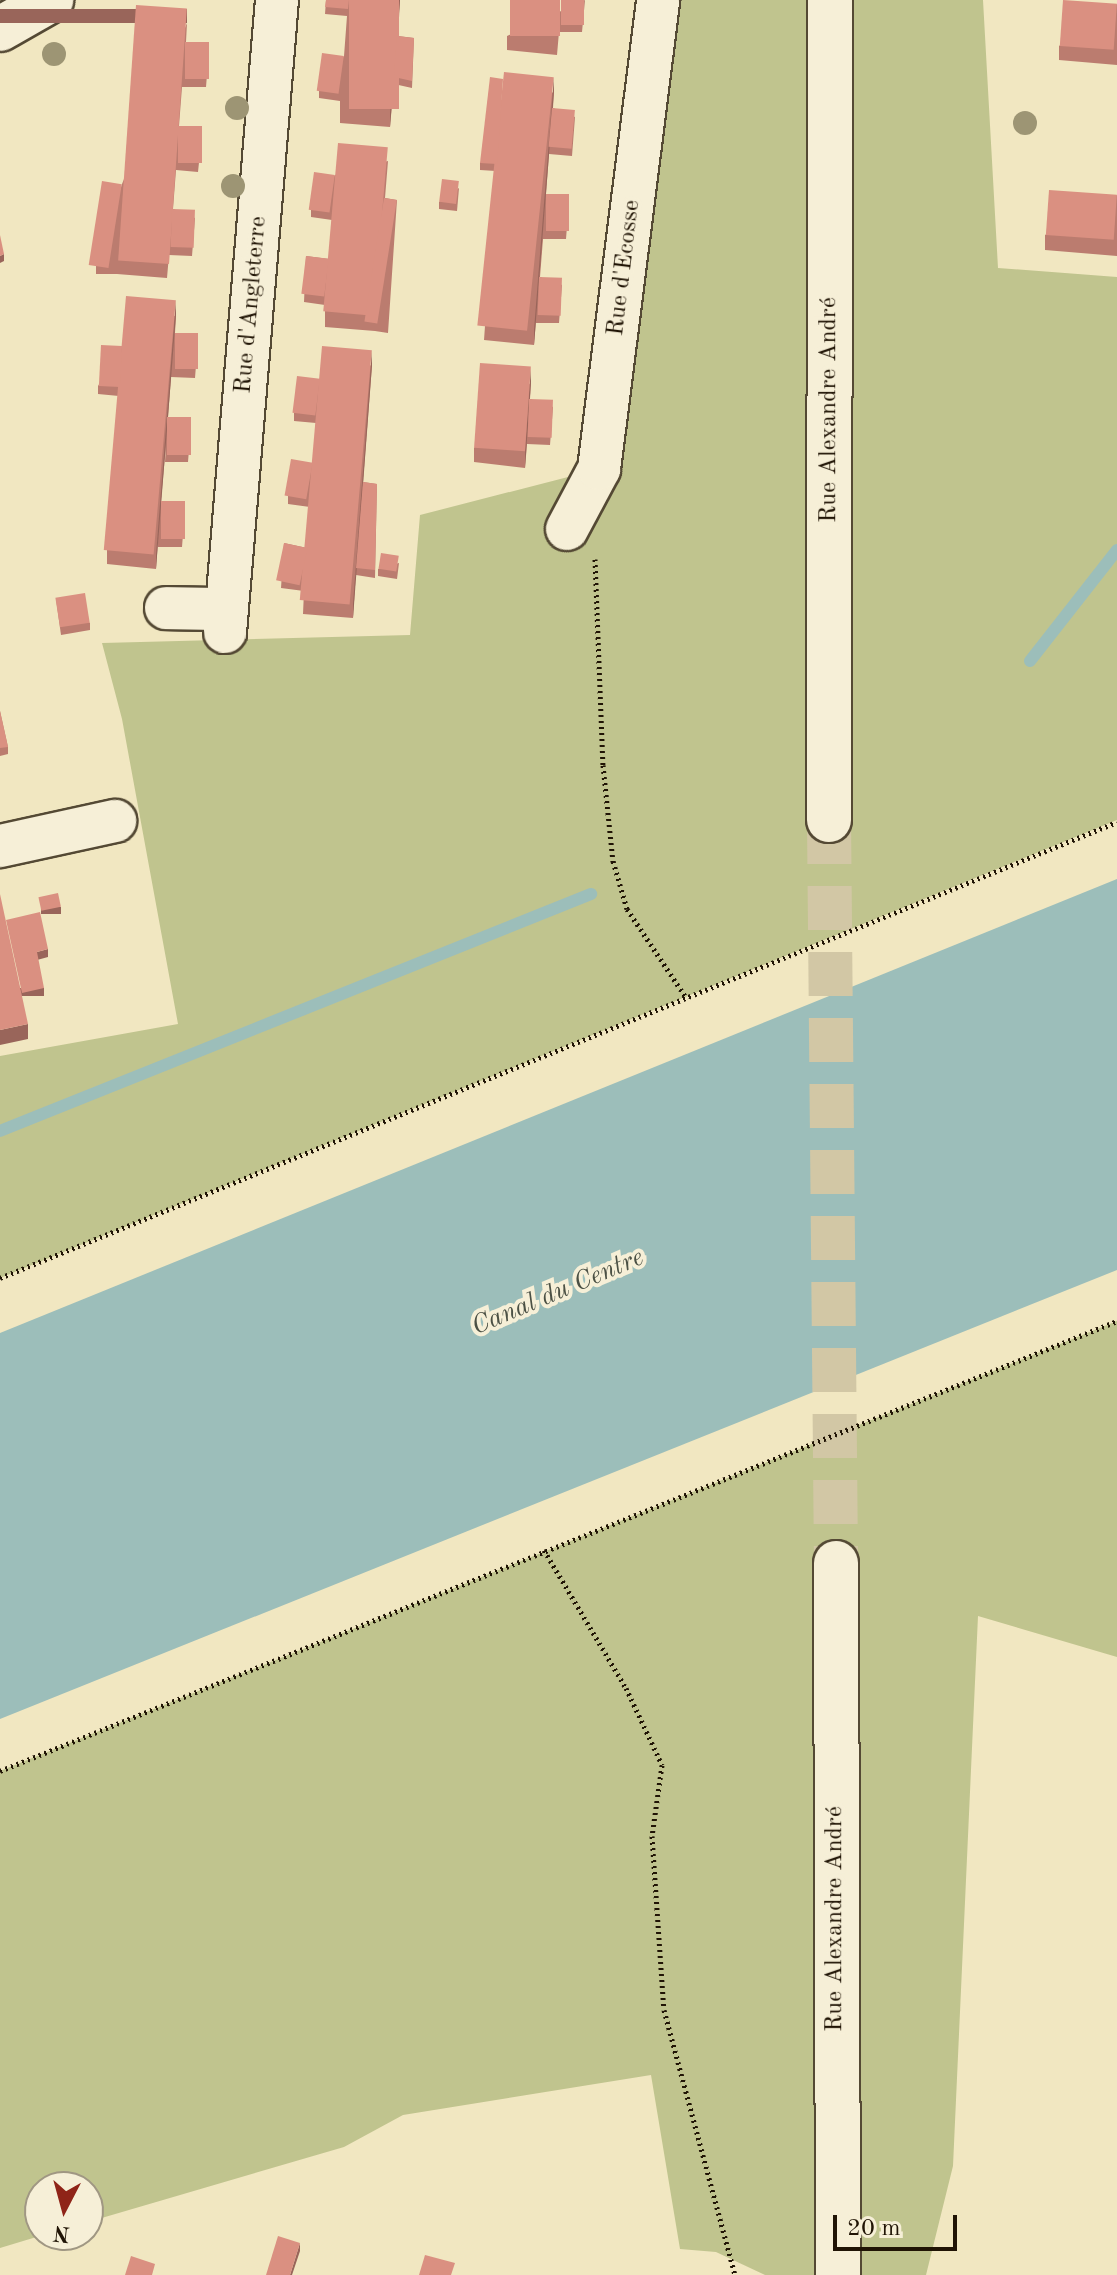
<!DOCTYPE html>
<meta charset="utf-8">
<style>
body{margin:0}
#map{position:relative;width:1117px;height:2275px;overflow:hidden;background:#f1e7c1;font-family:"Old Standard TT",serif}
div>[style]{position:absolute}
.green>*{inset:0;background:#c0c48e}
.water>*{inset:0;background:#9cbeba}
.stream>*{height:12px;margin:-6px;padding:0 6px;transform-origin:6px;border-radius:6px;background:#9cbeba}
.secondary-tunnel>*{height:44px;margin-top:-22px;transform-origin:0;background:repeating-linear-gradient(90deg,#d2c7a5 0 44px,transparent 0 66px)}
.path>*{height:5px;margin-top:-2.5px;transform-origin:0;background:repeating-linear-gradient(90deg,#201405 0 2px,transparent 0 6px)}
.roads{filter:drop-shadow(2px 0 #544934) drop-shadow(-2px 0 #544934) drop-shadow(0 2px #544934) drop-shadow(0 -2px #544934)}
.street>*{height:42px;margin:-21px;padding:0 21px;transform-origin:21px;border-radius:21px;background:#f6efd7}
.secondary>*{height:44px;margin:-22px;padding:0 22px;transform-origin:22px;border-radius:22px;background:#f6efd7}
.trees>*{width:24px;height:24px;margin:-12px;border-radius:50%;background:#9d9574}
.wall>*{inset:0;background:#bb7c6f}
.shaded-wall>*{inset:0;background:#99655a;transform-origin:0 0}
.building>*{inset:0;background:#da9081;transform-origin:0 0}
span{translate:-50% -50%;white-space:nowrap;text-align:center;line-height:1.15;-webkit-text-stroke:8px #f6efd7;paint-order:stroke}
.street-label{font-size:24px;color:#201405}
.water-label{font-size:26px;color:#4b5044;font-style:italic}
.north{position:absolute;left:24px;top:2171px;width:80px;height:80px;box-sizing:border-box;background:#f6efd7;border:2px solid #a09783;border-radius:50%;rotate:186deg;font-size:22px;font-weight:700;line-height:32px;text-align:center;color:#201405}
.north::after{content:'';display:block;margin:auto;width:28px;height:36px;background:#8f2418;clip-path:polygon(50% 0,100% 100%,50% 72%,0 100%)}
.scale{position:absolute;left:833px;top:2215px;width:124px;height:36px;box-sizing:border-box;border:4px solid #201405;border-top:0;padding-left:10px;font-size:24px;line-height:28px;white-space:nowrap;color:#201405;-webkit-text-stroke:6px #f6efd7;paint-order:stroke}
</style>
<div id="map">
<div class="green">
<i style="clip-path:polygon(658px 0,983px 0,998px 268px,1117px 277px,1117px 820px,0 1278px,0 1056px,178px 1024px,122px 719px,102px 643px,410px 635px,420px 515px,599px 469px)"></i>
<i style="clip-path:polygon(1117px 1321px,1117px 1657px,978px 1616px,953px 2166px,926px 2275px,765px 2275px,716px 2252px,680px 2249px,651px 2075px,403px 2115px,344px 2147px,88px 2222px,88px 2187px,40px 2187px,43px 2235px,0 2248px,0 1771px)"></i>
</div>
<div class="water">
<i style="clip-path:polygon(1117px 879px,1117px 1270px,0 1719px,0 1333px)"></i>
</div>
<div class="stream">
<i style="left:1030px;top:661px;width:141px;rotate:-51.9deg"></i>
<i style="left:0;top:1131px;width:637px;rotate:-21.85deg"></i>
</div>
<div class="secondary-tunnel">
<i style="left:829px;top:820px;width:743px;rotate:89.46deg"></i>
</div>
<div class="path">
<i style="left:595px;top:559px;width:206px;rotate:87.8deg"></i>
<i style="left:603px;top:765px;width:97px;rotate:84.1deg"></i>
<i style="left:613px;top:861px;width:50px;rotate:73.7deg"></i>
<i style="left:627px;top:909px;width:108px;rotate:56.3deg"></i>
<i style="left:0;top:1278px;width:1206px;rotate:-22.21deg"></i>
<i style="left:544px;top:1550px;width:161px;rotate:59.3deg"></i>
<i style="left:626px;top:1688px;width:85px;rotate:64.9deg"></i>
<i style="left:662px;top:1765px;width:72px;rotate:98deg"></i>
<i style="left:652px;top:1836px;width:174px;rotate:86.1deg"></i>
<i style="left:664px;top:2010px;width:274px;rotate:75deg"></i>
<i style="left:0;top:1771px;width:1204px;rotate:-21.94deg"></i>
</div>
<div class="roads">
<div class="street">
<i style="left:567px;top:529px;width:68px;rotate:-61.9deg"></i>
<i style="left:599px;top:469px;width:473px;rotate:-82.8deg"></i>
<i style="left:166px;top:608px;width:60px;rotate:1deg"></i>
<i style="left:225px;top:632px;width:634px;rotate:-85.3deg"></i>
<i style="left:0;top:846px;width:118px;rotate:-12.3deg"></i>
</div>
<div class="secondary">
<i style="left:0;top:29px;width:59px;rotate:-29.6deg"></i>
<i style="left:829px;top:820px;width:820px;rotate:-89.93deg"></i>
<i style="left:836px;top:1563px;width:712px;rotate:89.84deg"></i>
</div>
</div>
<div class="trees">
<i style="left:54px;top:54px"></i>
<i style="left:237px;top:108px"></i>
<i style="left:1025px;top:123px"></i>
<i style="left:233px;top:186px"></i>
</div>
<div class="wall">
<i style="clip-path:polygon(326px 0,400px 0,398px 36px,414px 38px,412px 88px,394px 84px,394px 83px,390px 127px,340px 123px,340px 101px,319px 98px,319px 91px,344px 56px,347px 16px,325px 14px)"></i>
<i style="clip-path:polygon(585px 0,582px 32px,559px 32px,557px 55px,507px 50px,507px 36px)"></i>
<i style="clip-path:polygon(1117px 4px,1117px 65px,1059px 60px,1059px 46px)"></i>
<i style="clip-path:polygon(187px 23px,186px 42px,209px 50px,206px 87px,182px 87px,179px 126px,202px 134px,198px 172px,176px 170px,173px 209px,195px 218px,192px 256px,169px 255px,167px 278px,117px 274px,96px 274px,96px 266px,122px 184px)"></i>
<i style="clip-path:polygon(554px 91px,553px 108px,575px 117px,572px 156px,549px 154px,546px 194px,569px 201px,566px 239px,543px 239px,540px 277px,562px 285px,559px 323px,536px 323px,536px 321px,534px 345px,484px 340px,496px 171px,480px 170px,480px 163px)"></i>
<i style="clip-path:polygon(388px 161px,385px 198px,397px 200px,388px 333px,375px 331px,325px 327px,325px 305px,304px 302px,306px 256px,329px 259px,332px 220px,311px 217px,311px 210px,335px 175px)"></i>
<i style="clip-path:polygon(459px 188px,457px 211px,439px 209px,439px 202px)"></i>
<i style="clip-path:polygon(1117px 195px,1117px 256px,1045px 250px,1045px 235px)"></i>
<i style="clip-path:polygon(176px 315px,175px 333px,198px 340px,195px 378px,171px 377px,168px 417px,191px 425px,188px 462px,165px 462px,166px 444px,161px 501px,185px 509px,182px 547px,158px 547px,158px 540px,156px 569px,107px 564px,107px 550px,119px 396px,98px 394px,98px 386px,122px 346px)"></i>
<i style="clip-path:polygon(372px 365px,363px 482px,377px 484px,375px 578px,356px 575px,356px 571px,353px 618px,303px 614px,304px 591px,281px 588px,284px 543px,307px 548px,310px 507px,288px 504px,288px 496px,313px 463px,316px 423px,294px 421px,294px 413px,320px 379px)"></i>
<i style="clip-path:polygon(531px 382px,530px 399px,553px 407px,550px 445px,527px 444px,525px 468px,474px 462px,474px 448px)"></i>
<i style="clip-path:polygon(399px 563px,397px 579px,378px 576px,378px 569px)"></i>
<i style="clip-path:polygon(56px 599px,90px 623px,90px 630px,61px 635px)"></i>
<i style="clip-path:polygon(0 711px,8px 747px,8px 754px,0 756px)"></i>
</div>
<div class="shaded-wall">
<i style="clip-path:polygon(399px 0,400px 0,390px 127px,390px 113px)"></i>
<i style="left:187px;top:9px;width:14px;height:256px;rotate:90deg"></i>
<i style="clip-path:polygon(554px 77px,554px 91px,534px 345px,534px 330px)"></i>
<i style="clip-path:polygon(4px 254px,4px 261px,0 263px,0 256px)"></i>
<i style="clip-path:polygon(176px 300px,176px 315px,156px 569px,156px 555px)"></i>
<i style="clip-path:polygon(372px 350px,372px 365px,353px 618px,353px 604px)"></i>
<i style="clip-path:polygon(531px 367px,531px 382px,525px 468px,525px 453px)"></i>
<i style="left:61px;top:907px;width:7px;height:20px;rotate:90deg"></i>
<i style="clip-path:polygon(48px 949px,48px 957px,37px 960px,37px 952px)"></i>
<i style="left:44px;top:988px;width:8px;height:25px;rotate:90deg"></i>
<i style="clip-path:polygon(28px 1024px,28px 1039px,0 1045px,0 1030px)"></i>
<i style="clip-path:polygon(300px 2243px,300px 2251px,292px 2275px,290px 2275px)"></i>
</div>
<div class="building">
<i style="clip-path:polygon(326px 0,349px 0,348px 9px,325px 7px)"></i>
<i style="left:349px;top:0;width:50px;height:109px"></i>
<i style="left:510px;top:0;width:50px;height:36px"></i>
<i style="left:561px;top:0;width:23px;height:25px"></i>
<i style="left:1063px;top:0;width:54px;height:46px;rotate:4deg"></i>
<i style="left:136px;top:5px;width:51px;height:256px;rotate:4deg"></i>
<i style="clip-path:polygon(397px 36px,414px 38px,412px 81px,394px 77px)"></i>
<i style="left:185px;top:42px;width:24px;height:37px"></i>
<i style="left:322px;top:53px;width:22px;height:38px;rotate:8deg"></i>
<i style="left:504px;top:72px;width:50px;height:255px;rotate:6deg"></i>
<i style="clip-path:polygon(490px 77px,503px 79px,497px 164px,480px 163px)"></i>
<i style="left:552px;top:108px;width:23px;height:39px;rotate:5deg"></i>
<i style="left:178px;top:126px;width:24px;height:37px"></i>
<i style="left:338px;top:143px;width:50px;height:169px;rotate:5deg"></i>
<i style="left:314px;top:172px;width:21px;height:38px;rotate:8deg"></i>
<i style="left:442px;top:179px;width:17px;height:23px;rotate:7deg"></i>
<i style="left:102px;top:181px;width:20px;height:85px;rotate:9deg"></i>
<i style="left:1049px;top:190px;width:68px;height:45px;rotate:4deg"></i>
<i style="left:546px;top:194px;width:23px;height:37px"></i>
<i style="left:384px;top:198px;width:13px;height:125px;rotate:9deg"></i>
<i style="left:172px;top:209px;width:23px;height:38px;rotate:2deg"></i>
<i style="clip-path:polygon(0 235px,4px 254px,0 256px)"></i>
<i style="left:306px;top:256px;width:23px;height:38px;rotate:7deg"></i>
<i style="left:539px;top:277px;width:23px;height:38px;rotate:2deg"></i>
<i style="left:126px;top:296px;width:50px;height:255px;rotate:5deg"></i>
<i style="left:175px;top:333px;width:23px;height:36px"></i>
<i style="left:101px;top:345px;width:21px;height:41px;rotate:3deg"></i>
<i style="left:322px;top:346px;width:50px;height:255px;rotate:5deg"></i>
<i style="left:480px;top:363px;width:51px;height:85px;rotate:4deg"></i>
<i style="left:297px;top:376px;width:23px;height:37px;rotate:7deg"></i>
<i style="left:529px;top:399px;width:24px;height:38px;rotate:2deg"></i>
<i style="left:167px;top:417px;width:24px;height:38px"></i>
<i style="left:291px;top:459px;width:22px;height:37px;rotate:10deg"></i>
<i style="clip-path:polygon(363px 482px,377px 484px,375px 570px,356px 568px)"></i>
<i style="left:161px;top:501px;width:24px;height:38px"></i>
<i style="left:284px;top:543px;width:24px;height:38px;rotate:12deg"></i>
<i style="left:381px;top:553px;width:18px;height:16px;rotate:9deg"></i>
<i style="left:85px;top:593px;width:30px;height:30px;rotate:81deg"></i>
<i style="clip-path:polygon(0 711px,8px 747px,0 748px)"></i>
<i style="left:58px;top:893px;width:14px;height:20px;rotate:78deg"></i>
<i style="clip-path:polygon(0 894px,28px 1024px,0 1030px)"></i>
<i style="clip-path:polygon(40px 912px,48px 949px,37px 952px,44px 988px,22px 993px,6px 920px)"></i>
<i style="clip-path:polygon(278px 2236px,300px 2243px,290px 2275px,266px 2275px)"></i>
<i style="clip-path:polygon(425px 2255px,455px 2263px,451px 2275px,419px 2275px)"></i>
<i style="clip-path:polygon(131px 2256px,155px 2264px,152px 2275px,125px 2275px)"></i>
</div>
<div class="street-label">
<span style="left:625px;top:268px;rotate:-83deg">Rue d'Ecosse</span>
<span style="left:252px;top:305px;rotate:-85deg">Rue d'Angleterre</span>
<span style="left:830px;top:410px;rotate:-90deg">Rue Alexandre André</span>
<span style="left:836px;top:1919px;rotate:-90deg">Rue Alexandre André</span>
</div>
<div class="water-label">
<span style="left:558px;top:1293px;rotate:-23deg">Canal du Centre</span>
</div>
<div class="north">N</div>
<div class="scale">20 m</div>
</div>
